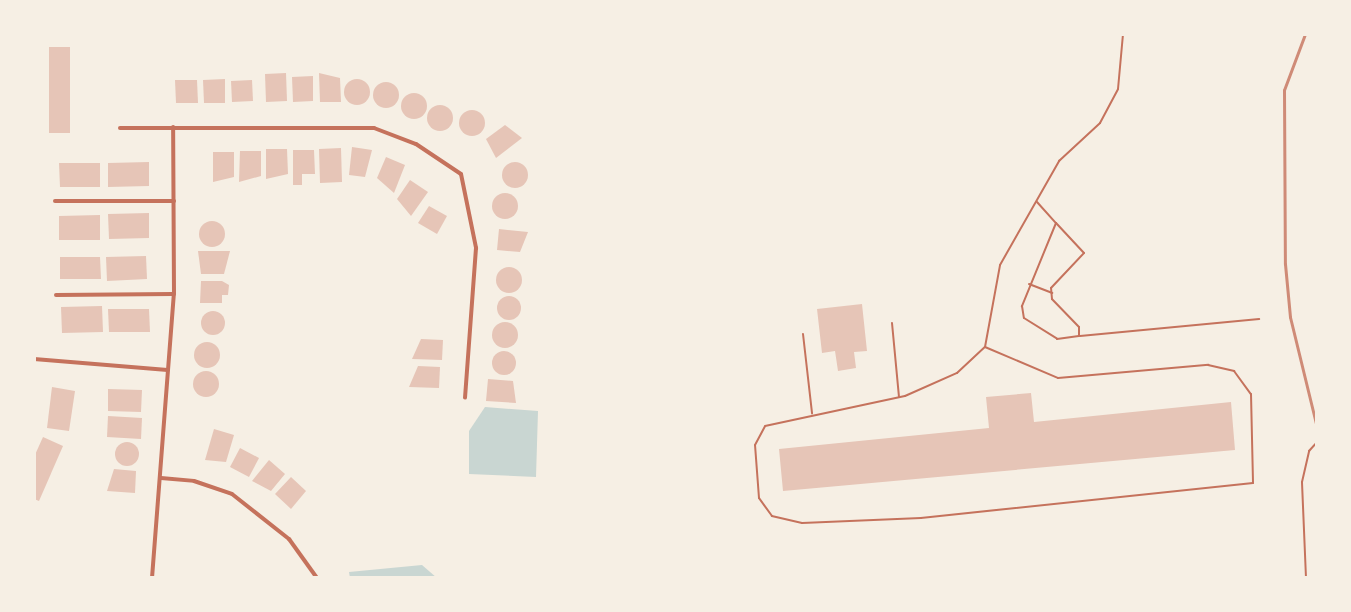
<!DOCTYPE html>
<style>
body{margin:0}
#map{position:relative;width:1351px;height:612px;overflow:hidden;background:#f6efe4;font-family:"Fira Sans Condensed",sans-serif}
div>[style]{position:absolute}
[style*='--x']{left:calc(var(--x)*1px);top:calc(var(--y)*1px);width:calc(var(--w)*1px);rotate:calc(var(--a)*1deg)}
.water>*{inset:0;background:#c9d6d2}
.building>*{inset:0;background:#e6c5b7}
.round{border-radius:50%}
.service>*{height:2px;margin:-1px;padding:0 1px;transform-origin:1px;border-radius:1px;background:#c5725c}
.minor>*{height:4px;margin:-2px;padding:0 2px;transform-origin:2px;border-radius:2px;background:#c5725c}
.rail>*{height:3px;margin:-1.5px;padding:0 1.5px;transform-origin:1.5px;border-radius:1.5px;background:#cf8b77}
span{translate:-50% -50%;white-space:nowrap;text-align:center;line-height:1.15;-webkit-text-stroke:7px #f6efe4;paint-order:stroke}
.frame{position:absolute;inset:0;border:36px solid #f6efe4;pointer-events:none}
</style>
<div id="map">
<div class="water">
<div style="clip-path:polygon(485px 407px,538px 411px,536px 477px,469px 474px,469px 431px)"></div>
<div style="clip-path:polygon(422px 565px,437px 578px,350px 578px,349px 572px)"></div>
</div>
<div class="building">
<div style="clip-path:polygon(49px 47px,70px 47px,70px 133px,49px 133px)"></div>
<div style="clip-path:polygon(286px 73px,287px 101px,266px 102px,265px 74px)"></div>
<div style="clip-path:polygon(319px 73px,340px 78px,341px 102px,320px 102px)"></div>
<div style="clip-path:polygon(313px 76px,313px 101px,293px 102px,292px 77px)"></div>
<div style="clip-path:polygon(225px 79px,225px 103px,204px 103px,203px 80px)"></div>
<div class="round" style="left:344px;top:79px;width:26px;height:26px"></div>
<div style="clip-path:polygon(175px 80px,197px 80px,198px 103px,176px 103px)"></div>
<div style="clip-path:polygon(252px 80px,253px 101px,232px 102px,231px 81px)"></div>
<div class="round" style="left:373px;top:82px;width:26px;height:26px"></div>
<div class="round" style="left:401px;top:93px;width:26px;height:26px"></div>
<div class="round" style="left:427px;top:105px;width:26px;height:26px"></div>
<div class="round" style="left:459px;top:110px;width:26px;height:26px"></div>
<div style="clip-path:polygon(505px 125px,522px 138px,496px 158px,486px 139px)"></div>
<div style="clip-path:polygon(352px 147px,372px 150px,365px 177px,349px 175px)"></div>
<div style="clip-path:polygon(341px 148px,342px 182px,320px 183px,319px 149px)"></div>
<div style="clip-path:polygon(266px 149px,287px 149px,288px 174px,266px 179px)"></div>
<div style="clip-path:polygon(293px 150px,314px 150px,315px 174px,302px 174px,302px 185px,293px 185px)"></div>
<div style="clip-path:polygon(240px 151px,261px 151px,261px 176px,239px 182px)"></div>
<div style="clip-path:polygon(213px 152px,234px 152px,234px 177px,213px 182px)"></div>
<div style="clip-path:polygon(386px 157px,405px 165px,394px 193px,377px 178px)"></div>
<div class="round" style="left:502px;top:162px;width:26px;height:26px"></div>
<div style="clip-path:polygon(149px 162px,149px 186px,108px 187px,108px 163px)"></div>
<div style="clip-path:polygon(59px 163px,100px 163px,100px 187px,60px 187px)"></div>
<div style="clip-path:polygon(410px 180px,428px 192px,411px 216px,397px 199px)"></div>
<div class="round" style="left:492px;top:193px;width:26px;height:26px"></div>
<div style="clip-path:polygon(429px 206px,447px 216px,437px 234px,418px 223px)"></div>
<div style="clip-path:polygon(149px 213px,149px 238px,109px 239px,108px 214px)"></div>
<div style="clip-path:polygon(100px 215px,100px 240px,59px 240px,59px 216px)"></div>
<div class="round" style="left:199px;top:221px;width:26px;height:26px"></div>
<div style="clip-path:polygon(499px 229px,528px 232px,520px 252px,497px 250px)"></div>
<div style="clip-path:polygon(198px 251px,230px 251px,224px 274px,201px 274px)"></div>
<div style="clip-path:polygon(146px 256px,147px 279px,107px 281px,106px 257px)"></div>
<div style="clip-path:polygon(60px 257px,100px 257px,101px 279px,60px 279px)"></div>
<div class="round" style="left:496px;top:267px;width:26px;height:26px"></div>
<div style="clip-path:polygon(201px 281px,222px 281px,229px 285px,228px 295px,222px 295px,222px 303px,200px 303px)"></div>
<div class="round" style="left:497px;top:296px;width:24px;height:24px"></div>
<div style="clip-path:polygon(862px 304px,867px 351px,854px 352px,856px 368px,838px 371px,835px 351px,822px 353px,817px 309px)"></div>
<div style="clip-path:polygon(102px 306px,103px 332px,62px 333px,61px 307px)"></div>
<div style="clip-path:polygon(108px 309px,149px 309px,150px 332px,109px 332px)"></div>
<div class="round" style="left:201px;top:311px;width:24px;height:24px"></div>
<div class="round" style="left:492px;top:322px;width:26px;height:26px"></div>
<div style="clip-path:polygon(421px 339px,443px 340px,442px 360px,412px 359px)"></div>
<div class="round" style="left:194px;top:342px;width:26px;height:26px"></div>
<div class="round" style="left:492px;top:351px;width:24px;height:24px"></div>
<div style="clip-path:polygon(418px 366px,440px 367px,439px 388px,409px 387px)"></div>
<div class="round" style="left:193px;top:371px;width:26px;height:26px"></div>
<div style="clip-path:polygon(488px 379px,513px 381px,516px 403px,486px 401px)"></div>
<div style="clip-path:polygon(52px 387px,75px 391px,69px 431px,47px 428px)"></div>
<div style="clip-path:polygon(108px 389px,142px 390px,141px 412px,108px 411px)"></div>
<div style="clip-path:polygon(1031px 393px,1034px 422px,1231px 402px,1235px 450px,783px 491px,779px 449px,989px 428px,986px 397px)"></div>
<div style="clip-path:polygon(108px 416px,142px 418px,141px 439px,107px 437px)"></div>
<div style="clip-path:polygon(214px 429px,234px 435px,226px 462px,205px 460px)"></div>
<div style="clip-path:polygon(43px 437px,63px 446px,39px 501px,34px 499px,34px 457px)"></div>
<div class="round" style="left:115px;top:442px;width:24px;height:24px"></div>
<div style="clip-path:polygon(240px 448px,259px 458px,249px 477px,230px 467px)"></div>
<div style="clip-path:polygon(269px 460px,285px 474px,271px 491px,252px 481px)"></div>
<div style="clip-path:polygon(114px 469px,136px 471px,135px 493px,107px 491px)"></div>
<div style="clip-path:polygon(291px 477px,306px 491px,291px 509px,275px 494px)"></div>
</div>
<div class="service">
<div style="--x:1037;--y:202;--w:28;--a:48"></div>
<div style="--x:1056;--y:223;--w:90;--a:112.3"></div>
<div style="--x:1022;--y:306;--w:12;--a:81"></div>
<div style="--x:1024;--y:318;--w:39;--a:32"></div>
<div style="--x:1057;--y:339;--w:22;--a:-8"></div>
<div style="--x:1079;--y:336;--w:9;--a:-90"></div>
<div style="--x:1079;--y:327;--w:39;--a:-134"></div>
<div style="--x:1052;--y:299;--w:11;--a:-95"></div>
<div style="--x:1051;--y:288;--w:48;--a:-46.7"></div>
<div style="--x:1084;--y:253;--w:41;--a:-133"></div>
<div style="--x:1029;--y:284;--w:25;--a:21"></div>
<div style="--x:892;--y:323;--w:74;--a:84.6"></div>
<div style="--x:803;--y:334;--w:80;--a:83.5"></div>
<div style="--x:1080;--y:336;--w:180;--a:-5.4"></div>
<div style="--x:985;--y:347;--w:79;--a:23"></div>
<div style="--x:1058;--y:378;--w:151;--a:-5"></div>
<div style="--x:1208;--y:365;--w:27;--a:13"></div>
<div style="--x:1234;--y:371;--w:29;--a:54"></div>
<div style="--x:1251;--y:394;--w:89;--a:88.7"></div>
<div style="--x:1253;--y:483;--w:334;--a:174"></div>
<div style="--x:921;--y:518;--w:119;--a:177.6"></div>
<div style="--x:802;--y:523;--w:31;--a:-167"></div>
<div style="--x:772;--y:516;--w:22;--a:-126"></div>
<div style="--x:759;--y:498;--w:53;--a:-94.3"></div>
<div style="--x:755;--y:445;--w:21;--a:-62"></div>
<div style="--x:765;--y:426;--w:143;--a:-12.1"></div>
<div style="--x:905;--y:396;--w:57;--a:-23.9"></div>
<div style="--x:957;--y:373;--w:38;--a:-43"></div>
<div style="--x:985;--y:347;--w:83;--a:-79.6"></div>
<div style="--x:1000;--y:265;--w:120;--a:-60.4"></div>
<div style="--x:1059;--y:161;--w:56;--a:-42.8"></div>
<div style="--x:1100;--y:123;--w:38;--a:-62"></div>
<div style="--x:1118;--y:89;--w:55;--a:-84.8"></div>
<div style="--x:1306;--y:578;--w:96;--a:-92.4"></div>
<div style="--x:1302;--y:482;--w:32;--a:-77"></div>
<div style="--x:1309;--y:451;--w:12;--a:-48"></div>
</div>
<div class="minor">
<div style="--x:120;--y:128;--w:254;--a:0"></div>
<div style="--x:374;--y:128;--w:45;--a:20.9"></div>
<div style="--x:416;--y:144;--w:54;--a:33.7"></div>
<div style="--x:461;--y:174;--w:76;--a:78.5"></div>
<div style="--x:476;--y:248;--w:150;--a:94.2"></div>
<div style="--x:55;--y:201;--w:119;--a:0"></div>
<div style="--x:56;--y:295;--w:117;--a:-0.5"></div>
<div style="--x:34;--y:359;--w:134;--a:4.7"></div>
<div style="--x:161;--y:478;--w:33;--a:5"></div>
<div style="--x:194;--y:481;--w:40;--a:18.9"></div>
<div style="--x:232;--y:494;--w:73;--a:38.3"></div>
<div style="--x:289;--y:539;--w:48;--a:54.3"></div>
<div style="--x:152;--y:578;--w:285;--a:-85.6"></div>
<div style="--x:174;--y:294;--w:167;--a:-90.3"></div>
</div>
<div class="rail">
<div style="--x:1305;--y:34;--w:60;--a:110.6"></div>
<div style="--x:1284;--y:90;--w:174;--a:89.7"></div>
<div style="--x:1285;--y:264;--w:53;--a:84.6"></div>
<div style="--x:1290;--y:317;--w:114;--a:76.3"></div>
</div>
<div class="frame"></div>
</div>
